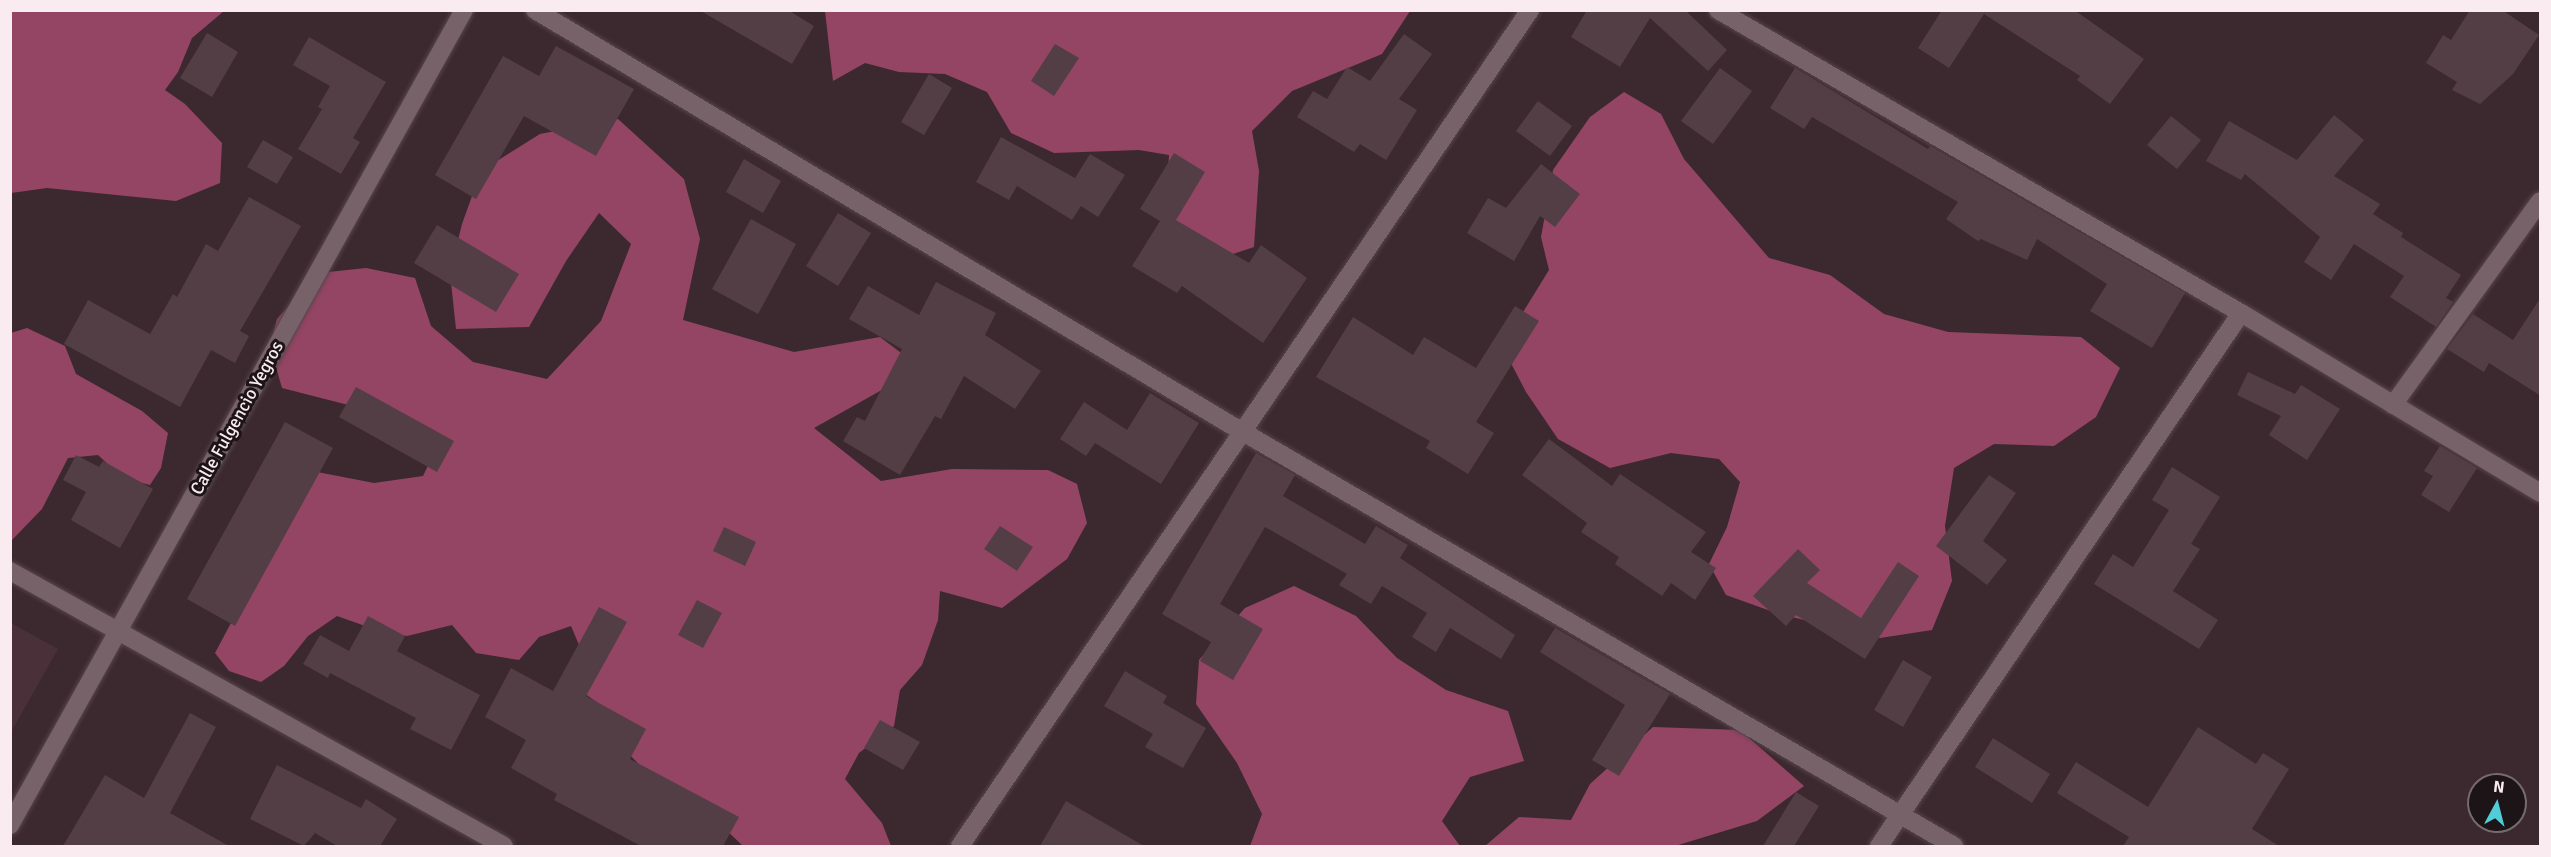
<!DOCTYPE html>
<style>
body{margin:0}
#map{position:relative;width:2551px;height:857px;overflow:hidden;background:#3c292f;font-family:Signika,sans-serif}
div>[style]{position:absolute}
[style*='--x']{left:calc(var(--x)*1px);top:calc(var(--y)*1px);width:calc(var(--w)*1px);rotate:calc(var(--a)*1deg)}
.built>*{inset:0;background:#4a3039}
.forest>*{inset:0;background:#954564}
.building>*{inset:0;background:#533e45}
.roads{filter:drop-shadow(0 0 2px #56454b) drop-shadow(0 0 2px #56454b)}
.minor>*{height:18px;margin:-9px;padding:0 9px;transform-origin:9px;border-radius:9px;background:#786269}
span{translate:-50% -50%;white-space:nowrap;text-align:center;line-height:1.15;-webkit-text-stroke:6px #1d1417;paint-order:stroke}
.street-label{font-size:18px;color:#f9ebef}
.frame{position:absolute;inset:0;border:12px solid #f9ebef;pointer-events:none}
.north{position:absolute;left:2467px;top:773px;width:60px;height:60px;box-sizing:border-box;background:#1d1417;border:2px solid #756a6d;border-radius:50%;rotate:7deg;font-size:16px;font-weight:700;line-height:24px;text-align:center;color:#f9ebef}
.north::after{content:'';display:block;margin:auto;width:21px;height:27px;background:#52ccd6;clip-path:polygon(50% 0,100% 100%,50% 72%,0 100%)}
</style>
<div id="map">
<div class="built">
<div style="clip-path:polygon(11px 623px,58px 649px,11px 732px)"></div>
</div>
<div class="forest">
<div style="clip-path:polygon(10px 11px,224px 11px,192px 38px,178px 72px,165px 90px,185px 104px,222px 143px,220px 183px,176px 201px,47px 188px,11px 193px)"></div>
<div style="clip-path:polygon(825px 11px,1410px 11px,1382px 54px,1292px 91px,1252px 131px,1259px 171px,1254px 247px,1212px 261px,1181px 248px,1167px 194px,1169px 155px,1139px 150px,1054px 153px,1011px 133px,987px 92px,945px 74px,899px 72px,865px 63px,833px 81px)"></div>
<div style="clip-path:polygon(1624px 92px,1661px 114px,1684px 159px,1769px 258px,1830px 275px,1884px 314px,1948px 332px,2081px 337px,2120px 368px,2096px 417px,2054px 446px,1994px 444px,1954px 468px,1945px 526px,1952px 581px,1932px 630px,1880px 638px,1779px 614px,1726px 595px,1709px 564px,1727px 527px,1740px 482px,1719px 459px,1671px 453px,1610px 468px,1558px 439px,1526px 392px,1502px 346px,1549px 270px,1541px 237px,1553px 170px,1590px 117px)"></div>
<div style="clip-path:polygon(618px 119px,684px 179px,700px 239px,683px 320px,794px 352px,880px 337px,921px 368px,814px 428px,881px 481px,952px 469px,1048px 470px,1077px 484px,1087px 523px,1067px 559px,1002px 608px,940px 591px,938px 620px,922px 665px,900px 690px,894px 726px,859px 753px,845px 779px,882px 823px,891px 846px,743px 846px,699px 804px,658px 784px,628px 753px,621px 719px,578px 689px,585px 659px,571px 626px,539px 637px,519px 660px,476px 653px,452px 625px,407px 636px,385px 633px,337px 616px,308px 636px,284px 666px,261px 682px,229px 671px,215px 653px,312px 471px,374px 483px,423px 476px,436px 449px,368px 410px,282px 388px,270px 346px,277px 319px,319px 273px,366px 268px,415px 278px,431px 326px,473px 362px,547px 379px,601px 321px,631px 244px,599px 213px,566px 261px,529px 327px,456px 329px,450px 273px,462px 224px,481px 171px,540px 134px)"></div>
<div style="clip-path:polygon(27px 328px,65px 346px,76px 374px,142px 411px,168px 433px,161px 468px,150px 485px,123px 478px,98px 455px,68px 458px,42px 509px,11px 541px,11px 333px)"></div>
<div style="clip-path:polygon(1294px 586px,1356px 616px,1397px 658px,1446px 690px,1508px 711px,1524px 761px,1470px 777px,1442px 821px,1460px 846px,1250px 846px,1262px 814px,1237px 763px,1196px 704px,1199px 660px,1245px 608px)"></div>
<div style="clip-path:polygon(1653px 727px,1740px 730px,1804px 786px,1757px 821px,1675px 846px,1485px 846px,1519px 817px,1571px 820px,1590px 784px)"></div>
</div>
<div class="building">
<div style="clip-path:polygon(699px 10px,788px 10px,814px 26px,792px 64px)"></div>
<div style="clip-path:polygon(1587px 10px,1685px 10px,1727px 50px,1708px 71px,1650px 18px,1620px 67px,1571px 37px)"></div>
<div style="clip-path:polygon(1942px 10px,2074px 10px,2144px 59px,2110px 104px,2077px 80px,2080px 76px,1984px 14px,1949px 68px,1918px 48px)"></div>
<div style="clip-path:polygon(2470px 10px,2502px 10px,2539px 35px,2513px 74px,2480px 104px,2452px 90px,2457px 82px,2426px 63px,2443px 35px,2451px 40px)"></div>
<div style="clip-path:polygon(207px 33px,238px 52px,212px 97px,180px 78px)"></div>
<div style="clip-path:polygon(1404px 34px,1432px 54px,1399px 99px,1417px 110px,1386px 160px,1360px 144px,1354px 152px,1297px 117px,1313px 91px,1327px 99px,1347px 67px,1370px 81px)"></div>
<div style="clip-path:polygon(309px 37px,386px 82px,353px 138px,360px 142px,341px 174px,298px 149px,322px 109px,318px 107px,330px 86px,293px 65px)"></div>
<div style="clip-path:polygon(1055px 44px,1079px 58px,1054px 96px,1031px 81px)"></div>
<div style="clip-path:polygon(556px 46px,634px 89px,596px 156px,524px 116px,476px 199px,435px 175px,503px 56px,539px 76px)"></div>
<div style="clip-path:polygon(1720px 68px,1752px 91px,1713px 144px,1681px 121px)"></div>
<div style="clip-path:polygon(1795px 68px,1928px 149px,1930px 146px,2185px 293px,2152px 348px,2090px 311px,2107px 284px,2037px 239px,2027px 260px,1981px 239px,1978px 241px,1946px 219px,1958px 202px,1812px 117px,1804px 129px,1770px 108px)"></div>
<div style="clip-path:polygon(929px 74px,952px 88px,924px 135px,901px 122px)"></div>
<div style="clip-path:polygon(1538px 101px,1572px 126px,1550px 156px,1516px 131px)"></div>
<div style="clip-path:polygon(2334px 115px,2364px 140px,2334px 176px,2380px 204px,2373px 214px,2403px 233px,2401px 237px,2461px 275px,2446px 298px,2453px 302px,2436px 327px,2390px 297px,2404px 276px,2354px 244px,2331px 280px,2304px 262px,2320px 237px,2245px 174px,2241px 180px,2206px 161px,2229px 121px,2297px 160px)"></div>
<div style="clip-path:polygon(2171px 116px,2201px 140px,2177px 169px,2147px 145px)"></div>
<div style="clip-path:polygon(1001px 137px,1075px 178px,1090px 154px,1125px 175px,1098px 217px,1081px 206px,1072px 220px,1017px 186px,1009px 200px,976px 182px)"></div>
<div style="clip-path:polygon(263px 140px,293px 157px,277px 184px,247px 167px)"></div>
<div style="clip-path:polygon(1174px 153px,1205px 172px,1176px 220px,1249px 263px,1261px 245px,1307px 278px,1263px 343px,1182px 286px,1177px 293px,1132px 266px,1160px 221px,1140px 209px)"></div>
<div style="clip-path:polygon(744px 159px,781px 181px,763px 213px,726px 192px)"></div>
<div style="clip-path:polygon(1541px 164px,1580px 194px,1555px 227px,1540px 216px,1514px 261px,1467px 233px,1488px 198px,1506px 208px)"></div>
<div style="clip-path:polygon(249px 197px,301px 226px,240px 331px,249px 336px,235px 363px,211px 350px,180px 407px,64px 344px,88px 300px,150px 334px,173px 294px,177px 297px,206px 244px,218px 251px)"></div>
<div style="clip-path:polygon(838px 213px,871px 233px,838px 286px,806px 266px)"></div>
<div style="clip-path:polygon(751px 219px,796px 244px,758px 314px,712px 289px)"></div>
<div style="clip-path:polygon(437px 225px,519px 274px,496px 312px,414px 263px)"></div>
<div style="clip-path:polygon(936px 282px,996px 313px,985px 335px,1041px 371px,1015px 409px,964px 376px,941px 419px,935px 416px,900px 475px,843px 441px,857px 417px,865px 421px,902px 349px,849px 319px,868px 286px,919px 315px)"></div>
<div style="clip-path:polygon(2541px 297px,2541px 396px,2489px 363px,2484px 372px,2447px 349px,2473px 314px,2513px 340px)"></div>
<div style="clip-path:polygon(1515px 306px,1539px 321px,1476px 422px,1494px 433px,1468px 474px,1426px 448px,1430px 441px,1316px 377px,1353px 317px,1413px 355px,1424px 337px,1476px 368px)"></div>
<div style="clip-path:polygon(2248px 372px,2295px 394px,2301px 385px,2340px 409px,2307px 460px,2269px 435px,2281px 416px,2237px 395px)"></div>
<div style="clip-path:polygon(356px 387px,454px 441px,437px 472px,339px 417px)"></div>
<div style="clip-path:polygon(1150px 393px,1199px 423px,1161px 484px,1095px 443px,1086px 456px,1060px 439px,1084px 402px,1127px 430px)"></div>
<div style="clip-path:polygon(285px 422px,333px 448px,235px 626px,187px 599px)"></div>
<div style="clip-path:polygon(1549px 439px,1612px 486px,1620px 474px,1706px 532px,1691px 552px,1716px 568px,1695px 600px,1671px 583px,1662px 596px,1615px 564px,1619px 557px,1581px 532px,1587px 523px,1522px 475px)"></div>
<div style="clip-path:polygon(2440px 446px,2477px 468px,2449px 512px,2421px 495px,2433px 476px,2424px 471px)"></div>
<div style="clip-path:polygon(1256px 453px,1295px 475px,1283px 496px,1365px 544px,1376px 526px,1408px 545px,1400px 558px,1515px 635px,1501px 659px,1450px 628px,1436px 652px,1412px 637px,1427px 613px,1382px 586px,1371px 604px,1339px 585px,1347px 574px,1265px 527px,1220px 604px,1263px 629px,1233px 680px,1200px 661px,1211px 642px,1162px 614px)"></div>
<div style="clip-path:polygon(76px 455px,99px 467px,103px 461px,153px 489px,120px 548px,71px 520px,86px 492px,63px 480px)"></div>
<div style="clip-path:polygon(2172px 467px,2220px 497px,2191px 544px,2200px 549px,2173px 591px,2218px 620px,2199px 649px,2094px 584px,2113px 554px,2133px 567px,2169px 510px,2152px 500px)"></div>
<div style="clip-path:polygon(1989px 475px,2016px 493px,1983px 541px,2007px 560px,1987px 585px,1936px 546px)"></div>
<div style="clip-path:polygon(1000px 526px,1033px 547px,1017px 571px,984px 549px)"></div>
<div style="clip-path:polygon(724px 527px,756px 542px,745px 566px,713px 551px)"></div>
<div style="clip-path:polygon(1798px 549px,1820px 570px,1807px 583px,1861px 618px,1898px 562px,1919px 576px,1865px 659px,1796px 615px,1786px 626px,1753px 596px)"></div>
<div style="clip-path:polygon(697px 600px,722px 613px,703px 648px,678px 635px)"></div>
<div style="clip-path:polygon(599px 607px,627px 622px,586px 696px,646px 729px,630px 759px,739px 817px,723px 846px,641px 846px,554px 800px,557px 794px,511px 768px,526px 740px,485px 717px,511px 668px,553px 691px)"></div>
<div style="clip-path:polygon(368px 616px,405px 636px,397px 651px,480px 695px,451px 750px,410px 729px,416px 718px,330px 673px,328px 678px,303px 664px,320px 635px,349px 651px)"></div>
<div style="clip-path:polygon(1555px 628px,1670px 694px,1619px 776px,1592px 760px,1625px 705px,1540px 652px)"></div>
<div style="clip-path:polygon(1903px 660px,1932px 677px,1903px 727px,1874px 710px)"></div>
<div style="clip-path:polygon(1125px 671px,1167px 696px,1163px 703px,1206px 728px,1183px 768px,1145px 747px,1153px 734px,1104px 706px)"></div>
<div style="clip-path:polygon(190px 713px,216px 727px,170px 813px,229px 846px,63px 846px,105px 775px,144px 798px)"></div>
<div style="clip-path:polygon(880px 720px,920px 742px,903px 770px,864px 748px)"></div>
<div style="clip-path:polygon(2198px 727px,2256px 764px,2263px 753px,2289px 769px,2252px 829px,2279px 846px,2123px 846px,2129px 837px,2057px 793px,2076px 762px,2148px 807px)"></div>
<div style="clip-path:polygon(1993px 738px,2050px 774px,2032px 803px,1975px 767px)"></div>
<div style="clip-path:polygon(277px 765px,361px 808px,366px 799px,397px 819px,380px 846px,337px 846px,315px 833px,304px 846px,250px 819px)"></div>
<div style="clip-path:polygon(1796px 792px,1819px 806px,1794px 846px,1763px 846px)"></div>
<div style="clip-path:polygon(1066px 801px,1144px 846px,1040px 846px)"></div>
</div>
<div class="roads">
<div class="minor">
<div style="--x:535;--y:10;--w:824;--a:30.8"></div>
<div style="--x:1243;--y:432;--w:823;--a:30.21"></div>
<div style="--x:1718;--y:10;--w:604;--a:30.09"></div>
<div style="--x:2241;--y:313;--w:349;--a:31"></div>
<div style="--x:2393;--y:405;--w:251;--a:-54.2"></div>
<div style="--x:10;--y:571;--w:565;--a:29.1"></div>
<div style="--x:10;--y:825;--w:933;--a:-60.88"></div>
<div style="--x:960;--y:846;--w:1012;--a:-55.71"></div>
<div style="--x:1879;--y:846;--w:644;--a:-55.82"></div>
</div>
</div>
<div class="street-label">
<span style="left:237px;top:418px;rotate:-61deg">Calle Fulgencio Yegros</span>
</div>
<div class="frame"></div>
<div class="north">N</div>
</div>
